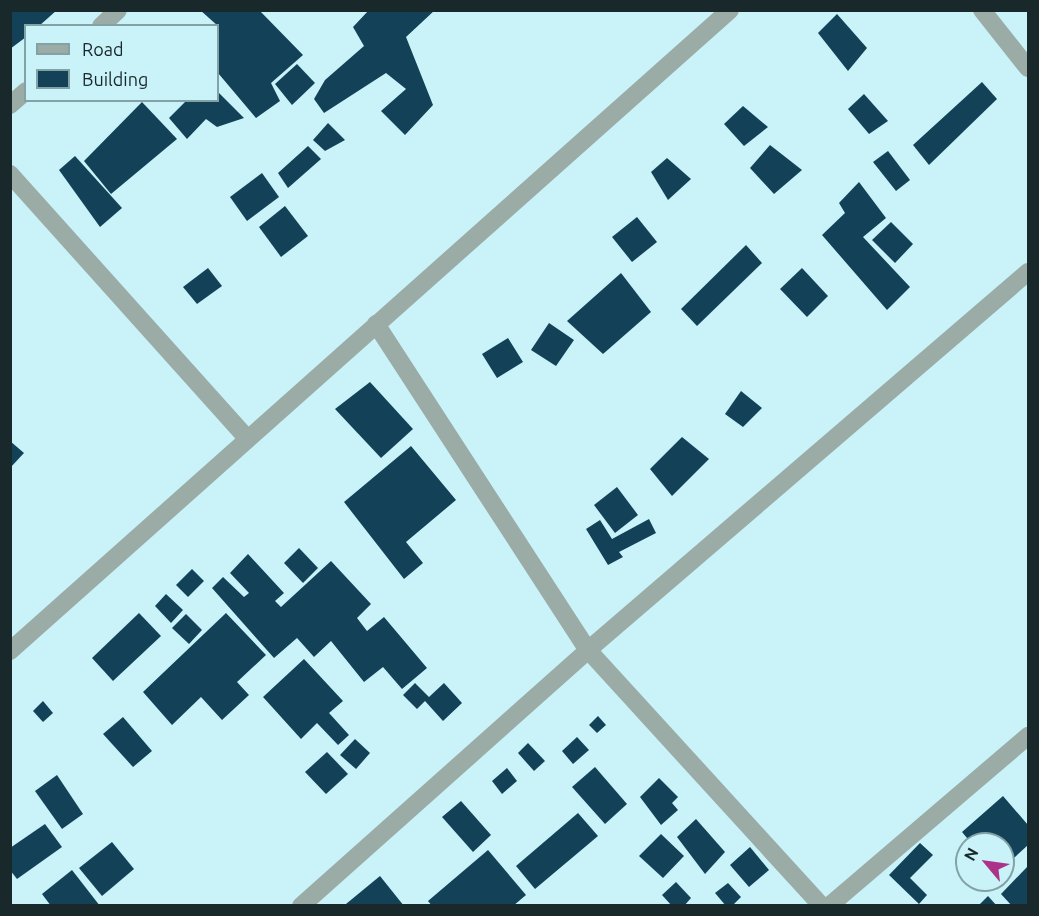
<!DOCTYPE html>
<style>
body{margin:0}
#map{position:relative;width:1039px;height:916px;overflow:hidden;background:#c9f3f8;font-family:Ubuntu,sans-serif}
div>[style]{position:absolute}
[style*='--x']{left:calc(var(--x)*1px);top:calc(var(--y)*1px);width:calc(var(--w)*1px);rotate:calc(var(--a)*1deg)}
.building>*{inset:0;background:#134258}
.minor>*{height:18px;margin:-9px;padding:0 9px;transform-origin:9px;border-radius:9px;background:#9baca7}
span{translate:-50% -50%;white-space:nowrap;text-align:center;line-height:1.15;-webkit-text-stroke:6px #c9f3f8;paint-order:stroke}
.frame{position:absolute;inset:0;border:12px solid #19292b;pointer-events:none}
.legend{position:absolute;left:24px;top:24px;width:195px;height:78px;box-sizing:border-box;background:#c9f3f8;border:2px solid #83a2a6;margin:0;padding:8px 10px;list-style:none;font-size:18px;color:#19292b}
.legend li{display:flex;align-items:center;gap:12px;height:30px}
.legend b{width:30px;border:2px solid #83a2a6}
.north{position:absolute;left:955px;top:832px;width:60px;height:60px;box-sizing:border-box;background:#c9f3f8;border:2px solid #83a2a6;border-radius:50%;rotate:299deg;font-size:16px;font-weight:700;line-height:24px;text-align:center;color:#19292b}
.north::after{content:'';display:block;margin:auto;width:21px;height:27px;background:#ab3388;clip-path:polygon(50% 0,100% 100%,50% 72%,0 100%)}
</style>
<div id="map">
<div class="building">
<div style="clip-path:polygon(10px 10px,57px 10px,39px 26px,26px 26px,26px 37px,10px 49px)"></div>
<div style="clip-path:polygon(200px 10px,259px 10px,303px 55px,271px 83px,280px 101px,256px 118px,218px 73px,218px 26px)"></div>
<div style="clip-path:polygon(369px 10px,435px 10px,406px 37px,433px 105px,405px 135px,381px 111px,406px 89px,386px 73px,324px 113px,314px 99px,325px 80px,364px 46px,353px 27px)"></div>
<div style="clip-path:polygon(837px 14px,867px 48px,848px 71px,818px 33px)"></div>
<div style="clip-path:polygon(297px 64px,315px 83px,292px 105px,275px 84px)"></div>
<div style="clip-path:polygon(982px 82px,997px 99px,929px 165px,913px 145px)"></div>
<div style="clip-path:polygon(218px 92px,244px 118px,217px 127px,206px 119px,187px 139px,169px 118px,187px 100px,218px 100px)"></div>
<div style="clip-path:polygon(864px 94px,888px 121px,869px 134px,848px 109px)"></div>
<div style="clip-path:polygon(142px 102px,177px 139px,111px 194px,84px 161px)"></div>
<div style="clip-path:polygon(743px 106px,768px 127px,744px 146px,724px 124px)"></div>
<div style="clip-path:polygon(328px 123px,345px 140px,325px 151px,313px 140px)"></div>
<div style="clip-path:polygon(770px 145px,802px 170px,774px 194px,750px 168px)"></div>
<div style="clip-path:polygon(308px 146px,321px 159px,288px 188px,278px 173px)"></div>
<div style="clip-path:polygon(888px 151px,910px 180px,896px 191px,873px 162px)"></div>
<div style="clip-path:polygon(75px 156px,122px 208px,100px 227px,59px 170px)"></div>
<div style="clip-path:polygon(667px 158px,691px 179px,668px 200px,651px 172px)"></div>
<div style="clip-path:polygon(262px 173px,279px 197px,247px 221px,230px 197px)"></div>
<div style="clip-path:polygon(859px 182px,886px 218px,863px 237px,910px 287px,887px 310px,822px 235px,845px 213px,839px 203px)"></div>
<div style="clip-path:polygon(285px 206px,308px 236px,281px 257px,259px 227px)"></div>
<div style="clip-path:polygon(637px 217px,657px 242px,632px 262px,612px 237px)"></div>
<div style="clip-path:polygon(891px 222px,913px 244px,895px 263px,872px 240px)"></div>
<div style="clip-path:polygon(746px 245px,762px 263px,697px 326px,681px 309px)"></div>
<div style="clip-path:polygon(208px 268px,222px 286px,197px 304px,183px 287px)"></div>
<div style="clip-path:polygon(802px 268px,828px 296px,807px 317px,780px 289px)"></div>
<div style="clip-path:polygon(621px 273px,651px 312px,603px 354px,567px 321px)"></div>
<div style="clip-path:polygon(549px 323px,574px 340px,556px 366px,531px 350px)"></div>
<div style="clip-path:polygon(508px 338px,523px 362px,497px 378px,482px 354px)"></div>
<div style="clip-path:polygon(370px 382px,413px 429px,381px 458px,335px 409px)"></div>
<div style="clip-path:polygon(741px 391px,762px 408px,743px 427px,725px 414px)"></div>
<div style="clip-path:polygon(682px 437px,709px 459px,672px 496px,650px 469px)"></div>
<div style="clip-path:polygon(10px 441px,24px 453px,10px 468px)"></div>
<div style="clip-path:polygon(411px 446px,456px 500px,406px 542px,423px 563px,404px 579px,344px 502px)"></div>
<div style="clip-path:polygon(617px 487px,638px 515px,615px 533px,594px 505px)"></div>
<div style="clip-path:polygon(649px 519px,656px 533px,619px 552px,623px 557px,608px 565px,586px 529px,600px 520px,612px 539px)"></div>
<div style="clip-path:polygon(299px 548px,318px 568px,303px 583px,284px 563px)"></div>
<div style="clip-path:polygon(248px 554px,284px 593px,275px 601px,281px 607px,331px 561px,371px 604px,357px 618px,367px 631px,384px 617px,427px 668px,402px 689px,383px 667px,364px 682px,331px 641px,314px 657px,297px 638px,274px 658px,212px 588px,223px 577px,244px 597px,249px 593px,230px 573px)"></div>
<div style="clip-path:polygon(192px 569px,204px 581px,188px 597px,176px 585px)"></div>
<div style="clip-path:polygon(166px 594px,183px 610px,171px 623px,155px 606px)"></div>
<div style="clip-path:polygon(139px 613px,161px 636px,113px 681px,92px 658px)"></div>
<div style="clip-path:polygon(226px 613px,266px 655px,237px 682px,249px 695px,222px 720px,201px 697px,172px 725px,143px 692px)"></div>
<div style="clip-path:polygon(186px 614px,202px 630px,189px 644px,172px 628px)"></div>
<div style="clip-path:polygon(304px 659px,343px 701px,329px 713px,349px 735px,338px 745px,317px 723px,301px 739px,263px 697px)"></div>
<div style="clip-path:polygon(415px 683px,429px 697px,444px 683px,462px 703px,443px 721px,425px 701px,417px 709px,403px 695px)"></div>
<div style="clip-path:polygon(43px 701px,53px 713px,43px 722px,33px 711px)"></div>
<div style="clip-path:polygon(598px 716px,606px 725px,597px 733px,589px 725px)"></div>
<div style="clip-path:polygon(123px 717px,152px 751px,133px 767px,103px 734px)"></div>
<div style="clip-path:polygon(577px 737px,589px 750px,573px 764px,562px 751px)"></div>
<div style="clip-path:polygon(355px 739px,370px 753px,356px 769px,340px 755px)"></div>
<div style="clip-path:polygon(528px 743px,545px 761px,534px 771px,518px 753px)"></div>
<div style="clip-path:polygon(327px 752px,348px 774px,326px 794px,305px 772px)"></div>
<div style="clip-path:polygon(595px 767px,627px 804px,605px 824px,572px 787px)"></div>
<div style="clip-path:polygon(507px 768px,517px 781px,502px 794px,492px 781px)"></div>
<div style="clip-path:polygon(57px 775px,83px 814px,62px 829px,35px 791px)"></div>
<div style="clip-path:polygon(659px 778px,678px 797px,672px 803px,678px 810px,661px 825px,640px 797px)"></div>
<div style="clip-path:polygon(1003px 796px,1028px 825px,1028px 845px,1003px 868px,1003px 844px,972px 844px,962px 832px)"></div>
<div style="clip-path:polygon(461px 801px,491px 835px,473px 852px,442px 817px)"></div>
<div style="clip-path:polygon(578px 813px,598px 836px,535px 889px,516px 866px)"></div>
<div style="clip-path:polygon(696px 819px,725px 852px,705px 874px,677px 837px)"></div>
<div style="clip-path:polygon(45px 824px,62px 847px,17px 879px,10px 870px,10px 848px)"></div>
<div style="clip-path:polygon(661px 834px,684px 856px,663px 878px,639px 856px)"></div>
<div style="clip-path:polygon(112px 842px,134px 869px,102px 896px,79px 868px)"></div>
<div style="clip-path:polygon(920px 843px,933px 855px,910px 878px,927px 895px,919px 904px,889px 875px)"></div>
<div style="clip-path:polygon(750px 847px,769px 870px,749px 887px,730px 865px)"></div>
<div style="clip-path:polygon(488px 850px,526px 895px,513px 906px,432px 906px,428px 901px)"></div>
<div style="clip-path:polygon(1028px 866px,1028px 906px,1012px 906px,1001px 894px)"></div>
<div style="clip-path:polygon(72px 870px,100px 906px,51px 906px,42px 894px)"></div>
<div style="clip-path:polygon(380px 876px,404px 906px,347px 906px,346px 904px)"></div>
<div style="clip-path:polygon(676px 882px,691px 898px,684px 906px,672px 906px,662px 895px)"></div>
<div style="clip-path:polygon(728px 883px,741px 897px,732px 906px,726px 906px,715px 893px)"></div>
<div style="clip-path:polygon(988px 896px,997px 906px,978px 906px)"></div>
</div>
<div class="minor">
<div style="--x:982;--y:10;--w:74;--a:51.6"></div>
<div style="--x:101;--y:26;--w:23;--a:-43"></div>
<div style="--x:10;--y:105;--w:21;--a:-41"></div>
<div style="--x:10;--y:174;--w:355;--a:48.1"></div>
<div style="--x:376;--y:324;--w:389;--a:57"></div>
<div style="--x:588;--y:650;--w:347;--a:47.6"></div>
<div style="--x:10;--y:651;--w:964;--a:-41.68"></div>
<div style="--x:301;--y:906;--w:385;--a:-41.7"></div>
<div style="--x:588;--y:650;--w:580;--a:-40.67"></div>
<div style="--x:829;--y:906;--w:262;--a:-40.5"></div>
</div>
<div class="frame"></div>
<ul class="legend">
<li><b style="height:8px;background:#9baca7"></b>Road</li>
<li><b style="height:16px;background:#134258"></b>Building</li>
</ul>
<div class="north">N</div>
</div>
